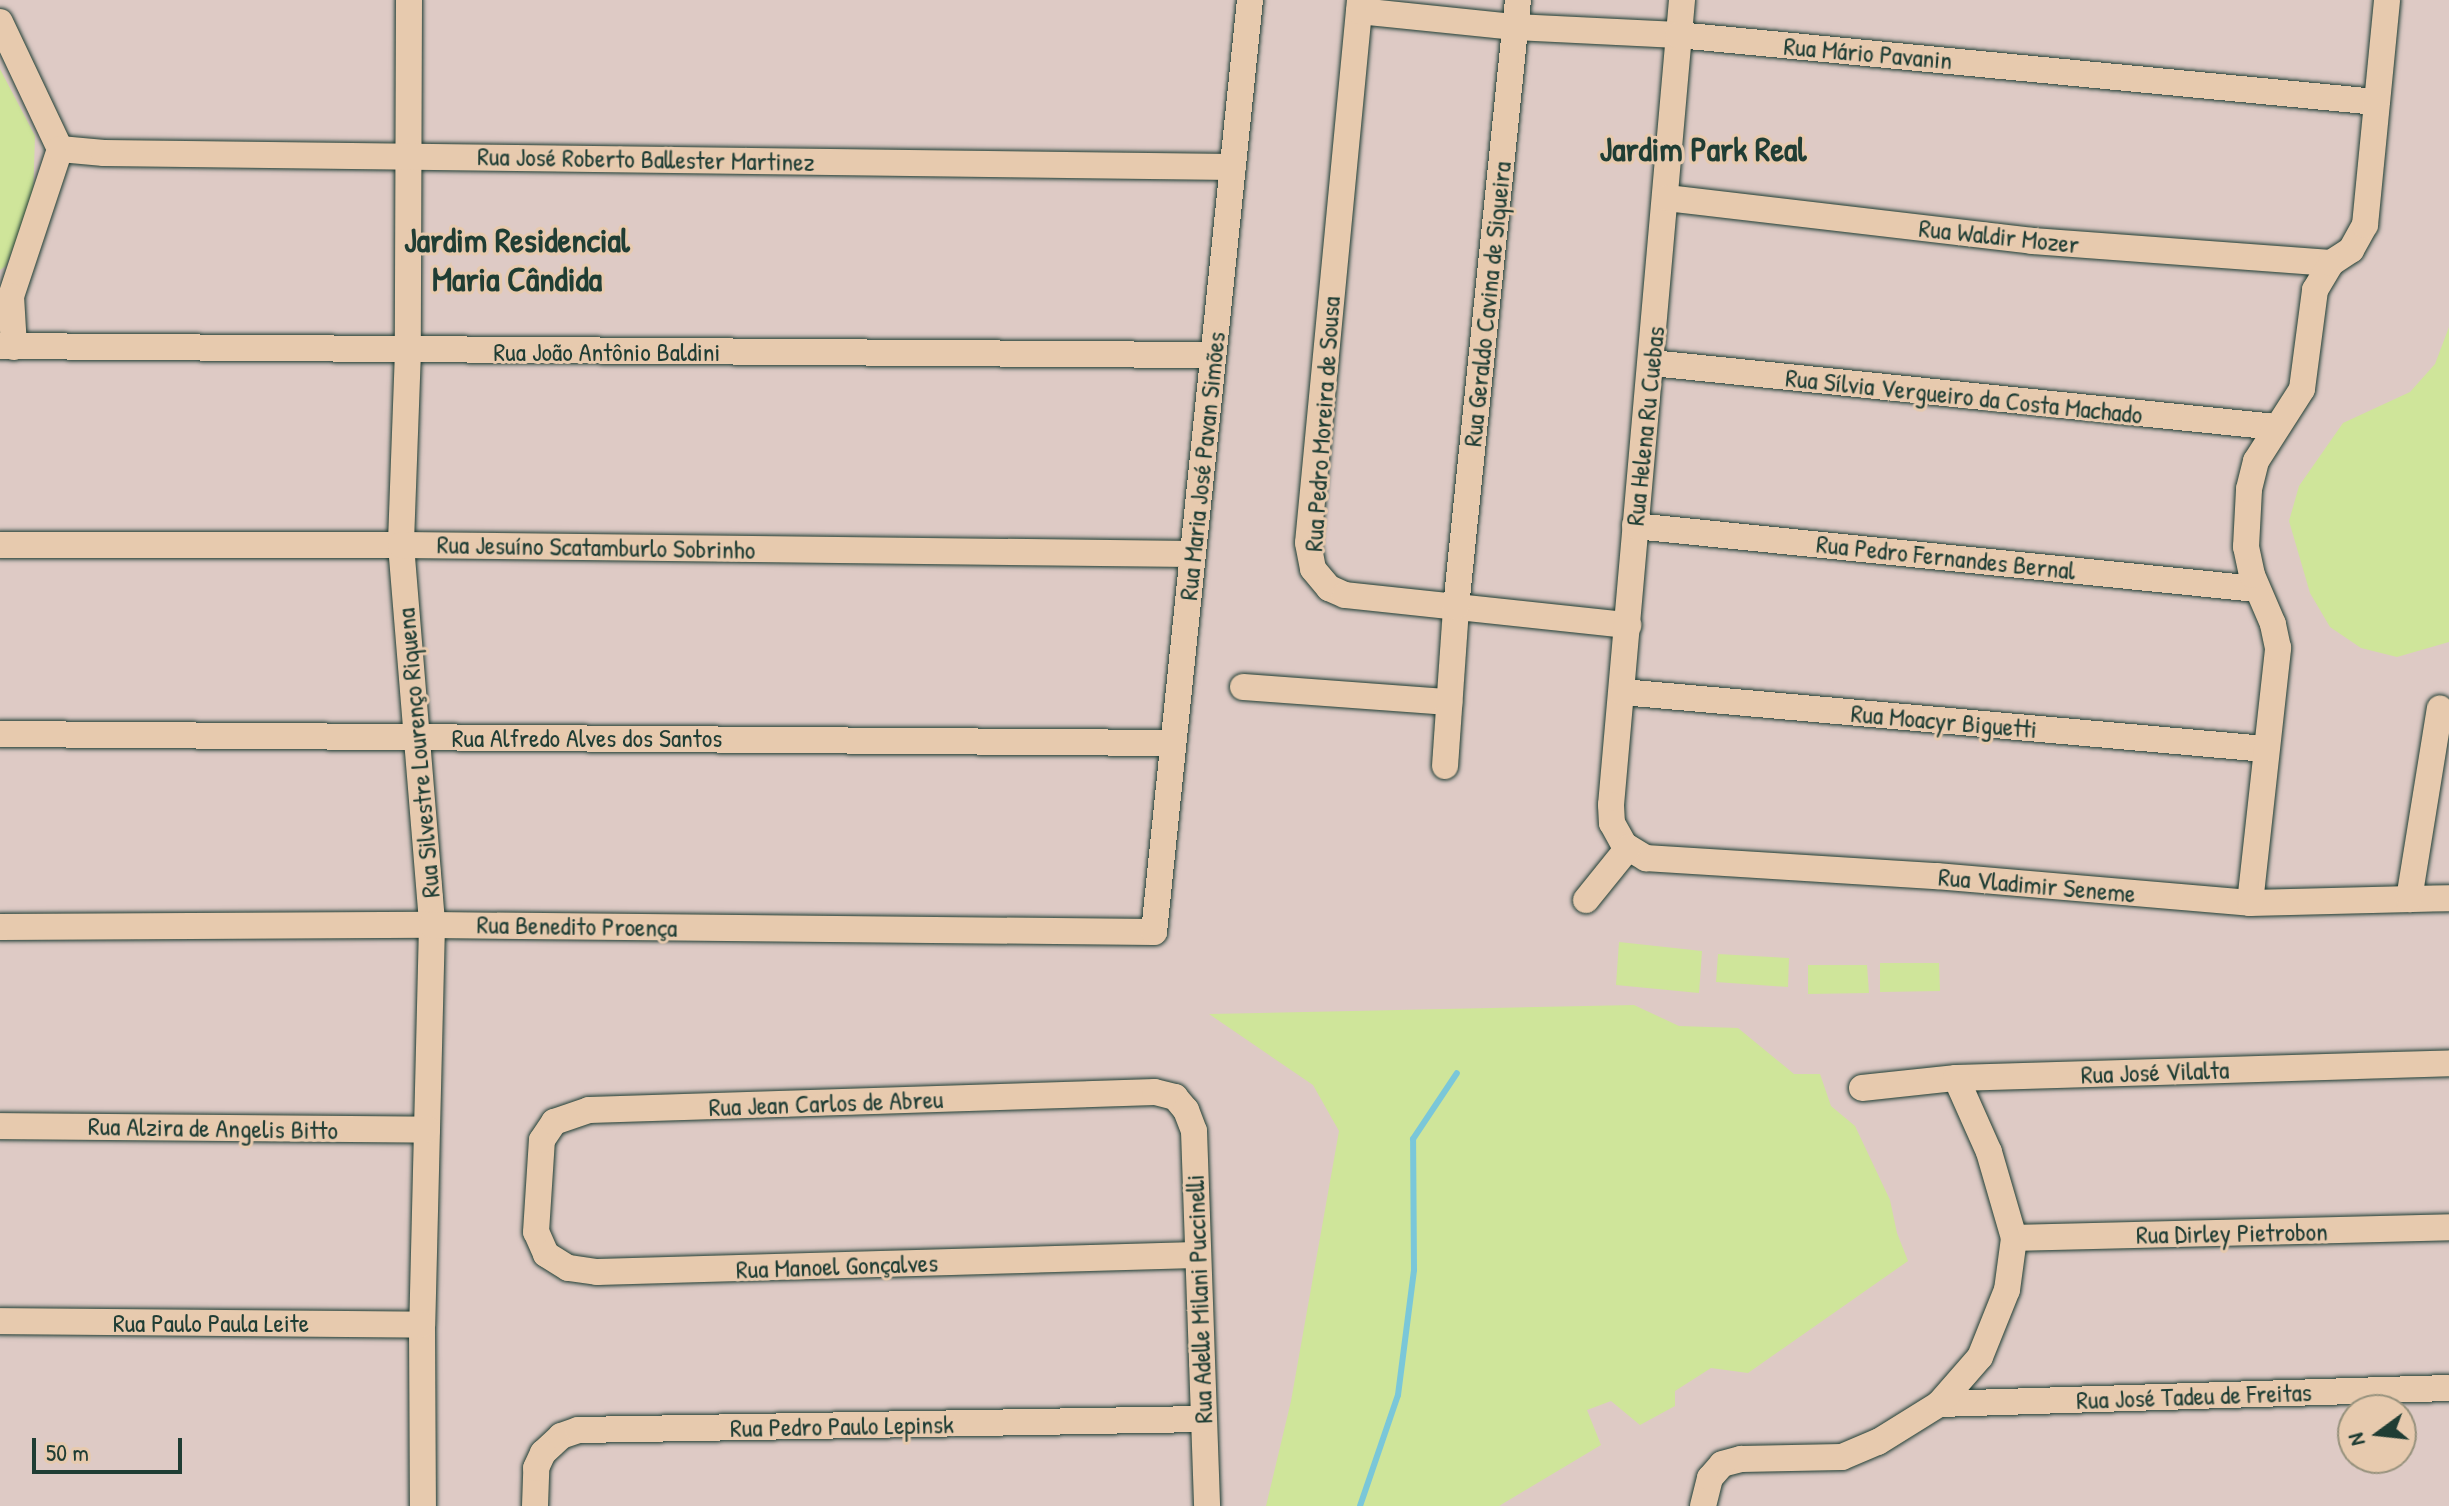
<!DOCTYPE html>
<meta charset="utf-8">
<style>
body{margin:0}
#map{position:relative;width:2449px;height:1506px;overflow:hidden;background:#decac5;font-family:"Patrick Hand",sans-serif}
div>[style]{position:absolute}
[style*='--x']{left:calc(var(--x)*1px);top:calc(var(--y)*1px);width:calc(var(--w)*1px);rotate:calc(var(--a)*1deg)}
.green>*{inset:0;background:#cfe59a}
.stream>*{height:6px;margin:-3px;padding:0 3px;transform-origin:3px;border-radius:3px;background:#7ac7d9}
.roads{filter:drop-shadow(0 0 2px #1f3d34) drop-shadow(0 0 2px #1f3d34)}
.minor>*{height:26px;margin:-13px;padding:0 13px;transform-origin:13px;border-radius:13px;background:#e7caae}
span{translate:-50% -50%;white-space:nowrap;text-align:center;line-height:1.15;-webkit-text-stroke:6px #e7caae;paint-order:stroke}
.street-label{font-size:26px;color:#1f3d34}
.district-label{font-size:34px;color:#1f3d34;font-weight:700}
.north{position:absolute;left:2337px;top:1394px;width:80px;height:80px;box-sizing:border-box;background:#e7caae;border:2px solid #97927d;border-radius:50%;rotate:255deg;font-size:22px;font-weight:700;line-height:32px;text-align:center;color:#1f3d34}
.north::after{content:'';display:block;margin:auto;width:28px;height:36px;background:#1f3d34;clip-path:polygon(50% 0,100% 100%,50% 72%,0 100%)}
.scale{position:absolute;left:32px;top:1438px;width:150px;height:36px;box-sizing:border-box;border:4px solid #1f3d34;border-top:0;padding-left:10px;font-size:24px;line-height:28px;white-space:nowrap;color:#1f3d34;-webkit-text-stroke:6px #e7caae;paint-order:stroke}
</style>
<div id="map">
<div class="green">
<div style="clip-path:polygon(0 69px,35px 136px,33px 199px,6px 266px,0 270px)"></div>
<div style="clip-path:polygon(2449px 327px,2449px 642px,2397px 657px,2361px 648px,2330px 627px,2310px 593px,2289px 521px,2299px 486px,2343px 423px,2410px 392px,2435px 364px)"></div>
<div style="clip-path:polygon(1619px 942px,1702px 951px,1699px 993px,1616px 985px)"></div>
<div style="clip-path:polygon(1718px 954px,1789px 958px,1788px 987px,1716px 982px)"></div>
<div style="clip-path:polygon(1880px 963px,1939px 963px,1940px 991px,1880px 992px)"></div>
<div style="clip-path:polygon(1808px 965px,1867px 965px,1869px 993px,1808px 994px)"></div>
<div style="clip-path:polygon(1634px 1005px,1679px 1026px,1738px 1028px,1794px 1074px,1820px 1074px,1831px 1106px,1855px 1126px,1890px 1200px,1897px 1233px,1908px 1261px,1748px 1373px,1711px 1368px,1675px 1391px,1675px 1406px,1640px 1425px,1611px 1401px,1587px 1410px,1601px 1445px,1499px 1506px,1266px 1506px,1291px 1401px,1339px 1131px,1313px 1085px,1209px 1014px)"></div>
</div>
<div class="stream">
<div style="--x:1360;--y:1506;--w:117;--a:-71.1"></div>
<div style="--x:1398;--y:1395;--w:126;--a:-82.7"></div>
<div style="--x:1414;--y:1270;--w:131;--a:-90.4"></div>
<div style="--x:1413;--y:1139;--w:79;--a:-56.3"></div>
</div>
<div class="roads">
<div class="minor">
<div style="--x:409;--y:0;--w:351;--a:90.2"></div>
<div style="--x:408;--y:351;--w:194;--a:92.1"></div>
<div style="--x:401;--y:545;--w:381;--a:85.3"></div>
<div style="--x:432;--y:925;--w:400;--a:91.4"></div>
<div style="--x:422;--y:1325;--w:181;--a:89.7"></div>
<div style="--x:1360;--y:0;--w:545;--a:95.47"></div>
<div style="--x:1308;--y:543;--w:26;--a:79"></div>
<div style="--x:1313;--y:569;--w:25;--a:50"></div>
<div style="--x:1329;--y:588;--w:17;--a:24"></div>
<div style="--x:1345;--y:595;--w:285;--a:6.1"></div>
<div style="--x:1682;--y:0;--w:808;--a:95.04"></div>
<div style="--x:1611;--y:805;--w:18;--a:87"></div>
<div style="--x:1612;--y:823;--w:25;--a:61"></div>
<div style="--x:1624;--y:845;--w:26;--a:31"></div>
<div style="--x:1646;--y:858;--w:291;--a:3.6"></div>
<div style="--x:1936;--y:876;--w:315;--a:4.9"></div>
<div style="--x:2250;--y:903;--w:199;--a:-1.4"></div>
<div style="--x:1359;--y:11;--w:157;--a:5.9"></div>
<div style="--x:1515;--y:27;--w:163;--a:2.8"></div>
<div style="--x:1678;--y:35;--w:702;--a:5.48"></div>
<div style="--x:0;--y:22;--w:140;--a:64.7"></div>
<div style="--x:60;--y:149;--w:155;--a:108.4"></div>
<div style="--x:11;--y:296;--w:51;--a:86.6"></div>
<div style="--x:60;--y:149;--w:44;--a:5.2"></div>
<div style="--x:104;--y:153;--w:1129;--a:0.71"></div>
<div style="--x:1667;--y:198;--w:368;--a:6.7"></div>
<div style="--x:2032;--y:241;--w:300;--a:4.2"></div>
<div style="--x:0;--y:346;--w:1213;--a:0.43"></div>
<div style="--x:1652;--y:363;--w:627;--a:5.86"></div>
<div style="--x:1635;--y:526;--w:624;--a:5.79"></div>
<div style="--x:0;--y:545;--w:401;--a:0"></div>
<div style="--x:401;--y:545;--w:792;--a:0.65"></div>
<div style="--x:1243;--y:687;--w:207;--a:4.2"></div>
<div style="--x:1622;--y:692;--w:647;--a:5.06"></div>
<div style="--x:0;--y:734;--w:1173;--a:0.44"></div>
<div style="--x:1445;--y:766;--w:159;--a:-86"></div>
<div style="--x:1456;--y:607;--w:610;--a:-84.17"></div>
<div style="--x:2409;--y:899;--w:193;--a:-80.8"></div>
<div style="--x:1586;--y:900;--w:67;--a:-51.1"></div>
<div style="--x:2250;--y:903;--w:257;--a:-83.7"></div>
<div style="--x:2278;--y:648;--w:25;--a:-102"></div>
<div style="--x:2273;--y:624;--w:53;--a:-113.2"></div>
<div style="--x:2252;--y:575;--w:29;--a:-102"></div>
<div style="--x:2246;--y:547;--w:58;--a:-87"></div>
<div style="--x:2249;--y:489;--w:29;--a:-76"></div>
<div style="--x:2256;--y:461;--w:85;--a:-57.4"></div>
<div style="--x:2302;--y:389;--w:100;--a:-82.5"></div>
<div style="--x:2315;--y:290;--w:31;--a:-59"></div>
<div style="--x:2331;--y:263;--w:24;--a:-33"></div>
<div style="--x:2351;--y:250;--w:29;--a:-61"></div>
<div style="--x:2365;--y:225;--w:226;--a:-84.4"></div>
<div style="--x:0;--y:927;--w:432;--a:-0.3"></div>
<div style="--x:432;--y:925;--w:722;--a:0.56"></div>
<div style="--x:1154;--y:932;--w:937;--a:-84.12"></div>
<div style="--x:1862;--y:1088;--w:95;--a:-6.1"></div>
<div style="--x:1956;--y:1078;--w:493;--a:-1.7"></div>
<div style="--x:0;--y:1126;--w:427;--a:0.5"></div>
<div style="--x:2014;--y:1238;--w:435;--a:-1.4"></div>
<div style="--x:1196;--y:1255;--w:599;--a:178.37"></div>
<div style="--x:597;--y:1272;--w:29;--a:-172"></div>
<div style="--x:568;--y:1268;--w:26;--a:-148"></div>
<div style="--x:546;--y:1254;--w:24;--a:-114"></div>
<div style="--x:536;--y:1232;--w:92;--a:-86.3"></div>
<div style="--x:542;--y:1140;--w:22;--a:-56"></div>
<div style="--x:554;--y:1122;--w:37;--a:-19"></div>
<div style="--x:589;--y:1110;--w:566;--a:-1.82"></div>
<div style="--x:1155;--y:1092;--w:21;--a:14"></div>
<div style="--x:1175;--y:1097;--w:17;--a:50"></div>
<div style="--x:1186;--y:1110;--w:22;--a:69"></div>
<div style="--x:1194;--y:1131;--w:375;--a:88"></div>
<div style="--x:0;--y:1321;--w:422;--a:0.5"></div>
<div style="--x:1939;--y:1404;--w:510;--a:-1.8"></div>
<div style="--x:535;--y:1506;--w:38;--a:-88"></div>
<div style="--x:536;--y:1468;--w:17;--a:-65"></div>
<div style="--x:543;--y:1453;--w:25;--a:-43"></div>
<div style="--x:561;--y:1436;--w:18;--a:-19"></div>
<div style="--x:578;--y:1430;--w:625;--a:-1.01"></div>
<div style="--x:1703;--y:1506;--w:29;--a:-76"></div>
<div style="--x:1710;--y:1478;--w:18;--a:-49"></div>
<div style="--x:1722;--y:1464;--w:20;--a:-15"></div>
<div style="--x:1741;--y:1459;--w:101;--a:-1.1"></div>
<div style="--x:1842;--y:1457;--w:39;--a:-23"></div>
<div style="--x:1878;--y:1442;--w:72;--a:-31.9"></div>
<div style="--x:1939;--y:1404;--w:62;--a:-48.9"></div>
<div style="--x:1980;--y:1357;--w:72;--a:-68.1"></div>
<div style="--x:2007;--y:1290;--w:52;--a:-82.3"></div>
<div style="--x:2014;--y:1238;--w:90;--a:-106.2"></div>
<div style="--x:1989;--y:1152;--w:81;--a:-114"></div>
</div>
</div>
<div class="street-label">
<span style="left:1868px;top:53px;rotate:5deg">Rua Mário Pavanin</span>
<span style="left:646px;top:159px;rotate:1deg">Rua José Roberto Ballester Martinez</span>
<span style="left:1999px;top:236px;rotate:6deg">Rua Waldir Mozer</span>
<span style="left:1487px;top:304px;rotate:-84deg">Rua Geraldo Cavina de Siqueira</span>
<span style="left:607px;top:352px">Rua João Antônio Baldini</span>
<span style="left:1964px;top:396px;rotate:6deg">Rua Sílvia Vergueiro da Costa Machado</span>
<span style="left:1322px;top:424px;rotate:-86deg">Rua Pedro Moreira de Sousa</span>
<span style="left:1645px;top:426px;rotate:-84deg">Rua Helena Ru Cuebas</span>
<span style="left:1202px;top:466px;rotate:-84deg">Rua Maria José Pavan Simões</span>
<span style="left:596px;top:547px;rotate:1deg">Rua Jesuíno Scatamburlo Sobrinho</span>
<span style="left:1946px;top:557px;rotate:6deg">Rua Pedro Fernandes Bernal</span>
<span style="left:1944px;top:721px;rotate:5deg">Rua Moacyr Biguetti</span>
<span style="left:587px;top:738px">Rua Alfredo Alves dos Santos</span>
<span style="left:418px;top:753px;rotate:-95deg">Rua Silvestre Lourenço Riquena</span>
<span style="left:2037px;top:885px;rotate:5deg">Rua Vladimir Seneme</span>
<span style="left:577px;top:926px;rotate:1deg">Rua Benedito Proença</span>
<span style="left:2155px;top:1072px;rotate:-2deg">Rua José Vilalta</span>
<span style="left:826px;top:1103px;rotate:-2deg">Rua Jean Carlos de Abreu</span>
<span style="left:213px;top:1128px;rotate:1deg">Rua Alzira de Angelis Bitto</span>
<span style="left:2232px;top:1233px;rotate:-1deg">Rua Dirley Pietrobon</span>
<span style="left:837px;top:1266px;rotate:-2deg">Rua Manoel Gonçalves</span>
<span style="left:1199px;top:1299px;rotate:-92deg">Rua Adelle Milani Puccinelli</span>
<span style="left:211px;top:1323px">Rua Paulo Paula Leite</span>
<span style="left:2194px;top:1396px;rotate:-2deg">Rua José Tadeu de Freitas</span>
<span style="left:842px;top:1426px;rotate:-1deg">Rua Pedro Paulo Lepinsk</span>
</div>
<div class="district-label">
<span style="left:1703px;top:150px">Jardim Park Real</span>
<span style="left:517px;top:260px">Jardim Residencial<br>Maria Cândida</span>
</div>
<div class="north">N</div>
<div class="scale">50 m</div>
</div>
